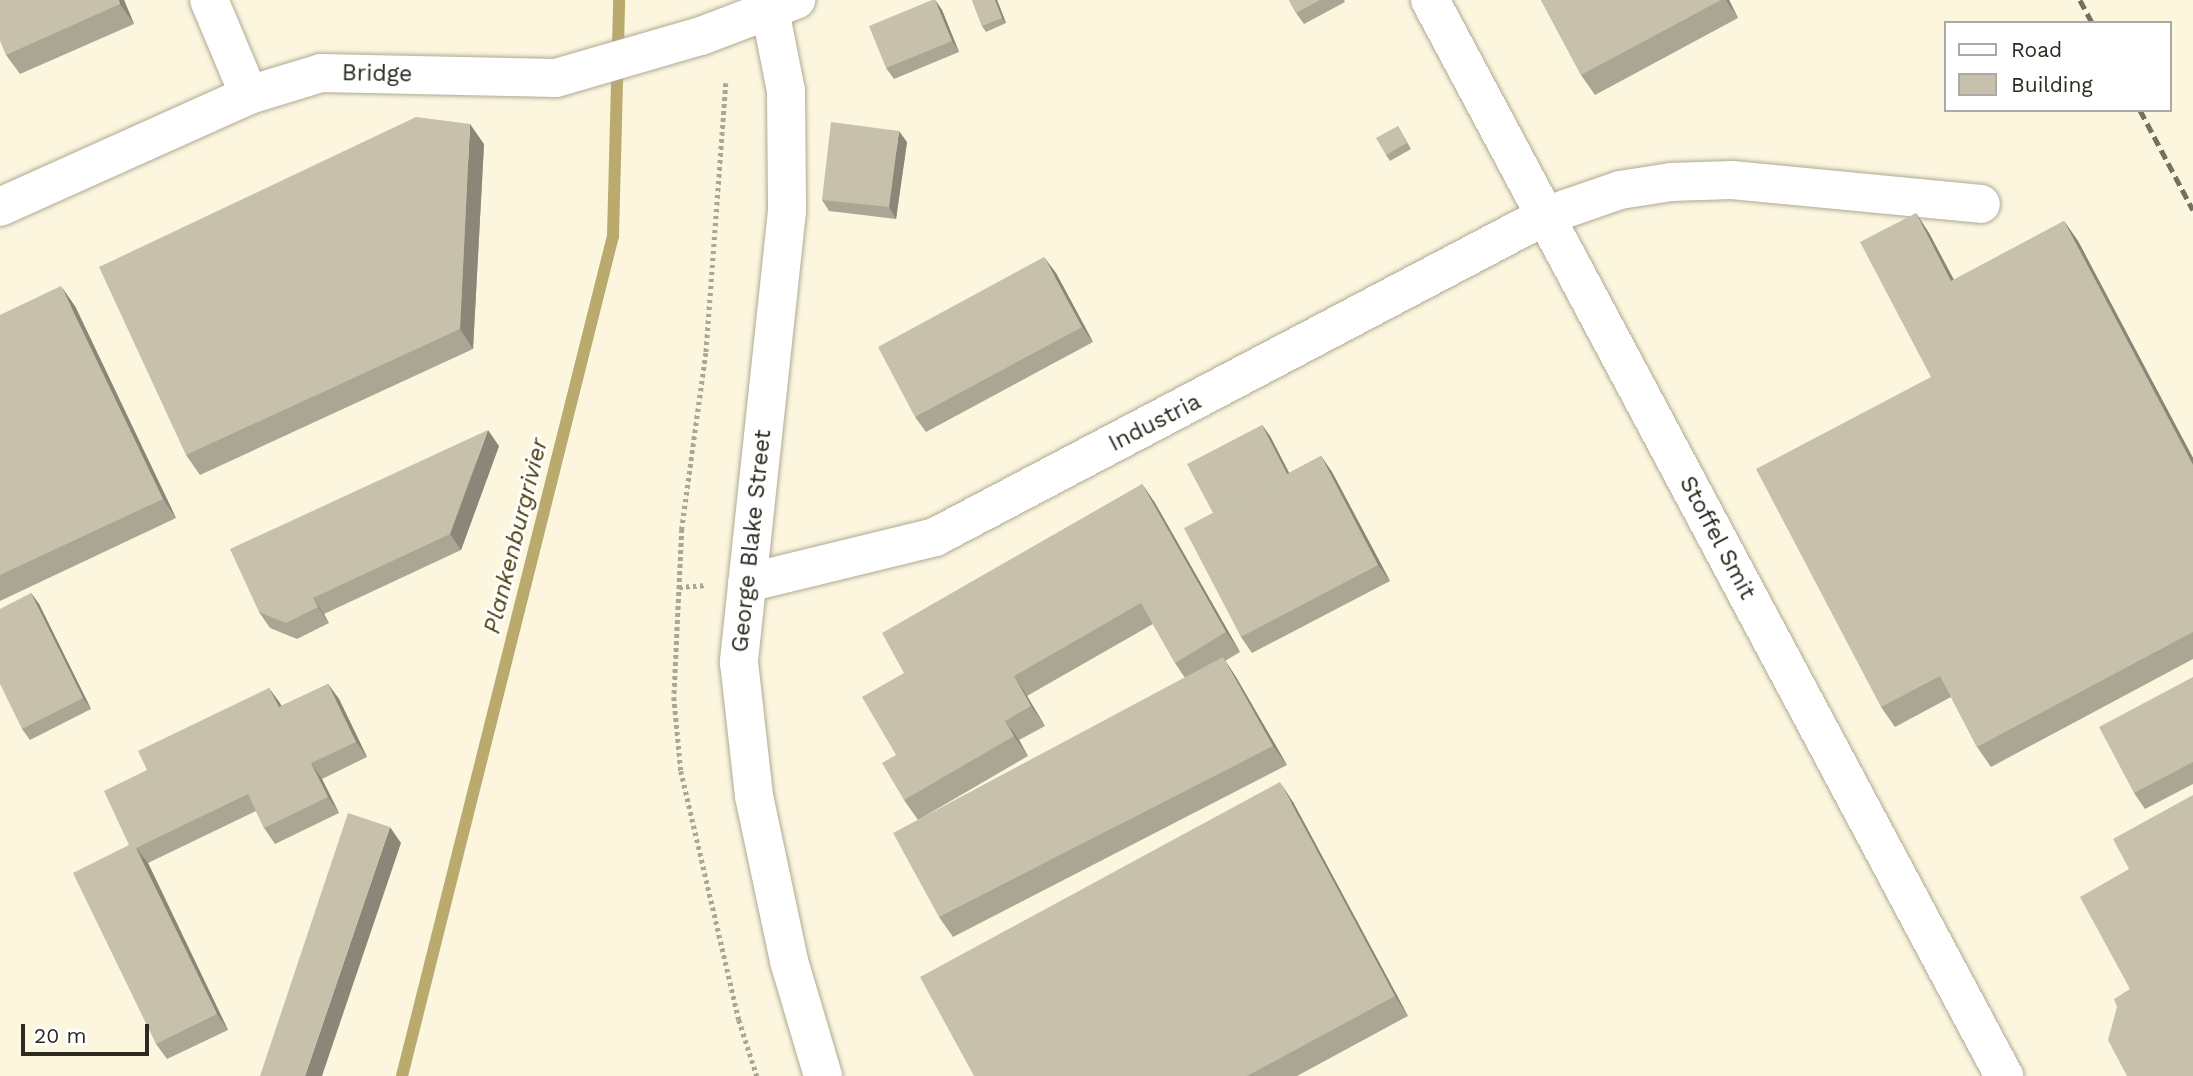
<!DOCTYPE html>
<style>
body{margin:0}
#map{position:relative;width:2193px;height:1076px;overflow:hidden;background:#fcf6df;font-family:"Work Sans",sans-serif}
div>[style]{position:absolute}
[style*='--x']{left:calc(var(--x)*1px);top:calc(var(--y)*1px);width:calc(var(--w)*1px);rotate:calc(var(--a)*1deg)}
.stream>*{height:12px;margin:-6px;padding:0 6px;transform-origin:6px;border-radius:6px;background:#baaa6e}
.path>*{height:4.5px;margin-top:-2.25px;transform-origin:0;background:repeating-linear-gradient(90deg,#aba695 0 3.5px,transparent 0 7px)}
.roads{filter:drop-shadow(0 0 2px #afa993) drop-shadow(0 0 2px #afa993)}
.minor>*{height:38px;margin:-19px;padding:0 19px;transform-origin:19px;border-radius:19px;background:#fff}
.rail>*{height:5px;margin-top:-2.5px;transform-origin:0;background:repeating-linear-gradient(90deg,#747062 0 10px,transparent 0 15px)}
.wall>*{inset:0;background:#aba693}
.shaded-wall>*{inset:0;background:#8b8778}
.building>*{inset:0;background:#c7c1ab}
span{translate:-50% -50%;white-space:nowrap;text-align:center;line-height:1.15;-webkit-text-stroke:5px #fff;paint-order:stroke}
.street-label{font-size:23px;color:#2b2920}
.water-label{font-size:24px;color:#4a3e0d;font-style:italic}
.legend{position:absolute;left:1944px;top:21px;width:228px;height:91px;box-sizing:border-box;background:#fff;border:2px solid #aaa9a6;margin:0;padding:9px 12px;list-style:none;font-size:21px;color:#2b2920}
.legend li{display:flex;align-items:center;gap:14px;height:35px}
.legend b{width:35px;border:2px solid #aaa9a6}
.scale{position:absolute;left:21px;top:1024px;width:128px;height:32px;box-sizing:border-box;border:4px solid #2b2920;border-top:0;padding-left:9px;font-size:21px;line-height:24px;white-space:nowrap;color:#2b2920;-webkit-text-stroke:5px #fff;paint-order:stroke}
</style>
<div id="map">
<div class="stream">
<div style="--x:402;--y:1076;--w:866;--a:-75.9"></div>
<div style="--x:613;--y:236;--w:236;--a:-88.5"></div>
</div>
<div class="path">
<div style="--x:726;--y:83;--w:271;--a:94.2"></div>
<div style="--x:706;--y:353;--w:178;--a:97.8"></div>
<div style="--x:682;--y:529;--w:168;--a:92.7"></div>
<div style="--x:674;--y:697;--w:74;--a:84.6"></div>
<div style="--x:681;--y:771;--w:256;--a:76.9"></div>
<div style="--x:739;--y:1020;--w:59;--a:72.2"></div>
<div style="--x:679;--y:587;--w:28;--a:-4"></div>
</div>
<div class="roads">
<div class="minor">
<div style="--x:209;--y:0;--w:103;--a:67.2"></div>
<div style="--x:768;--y:0;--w:93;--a:78.8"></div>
<div style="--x:786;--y:91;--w:120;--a:89.5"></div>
<div style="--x:787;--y:211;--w:454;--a:96.1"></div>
<div style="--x:739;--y:662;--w:135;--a:83.6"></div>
<div style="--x:754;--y:796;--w:169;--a:78"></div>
<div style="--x:789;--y:961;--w:120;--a:73.5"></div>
<div style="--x:1430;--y:0;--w:1220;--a:61.92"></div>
<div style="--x:0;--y:207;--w:273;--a:-24.2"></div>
<div style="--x:249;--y:95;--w:75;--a:-17"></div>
<div style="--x:321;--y:73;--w:235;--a:1.2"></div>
<div style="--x:556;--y:78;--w:151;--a:-16.2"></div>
<div style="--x:701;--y:36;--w:102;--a:-20.8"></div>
<div style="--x:747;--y:583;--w:194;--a:-13.7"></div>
<div style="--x:935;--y:537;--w:689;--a:-27.75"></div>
<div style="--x:1545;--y:216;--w:79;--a:-19.1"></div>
<div style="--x:1620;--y:190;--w:52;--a:-8.9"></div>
<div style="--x:1671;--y:182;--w:61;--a:-1.9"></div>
<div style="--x:1732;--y:180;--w:250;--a:5.5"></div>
</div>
</div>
<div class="rail">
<div style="--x:2080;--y:0;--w:26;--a:62"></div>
<div style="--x:2140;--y:110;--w:113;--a:62.1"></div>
</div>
<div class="wall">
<div style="clip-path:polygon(0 0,124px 0,134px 24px,20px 74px,6px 55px)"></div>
<div style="clip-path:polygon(935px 0,942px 10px,959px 52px,894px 79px,886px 68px)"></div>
<div style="clip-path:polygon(972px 0,997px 0,1006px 23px,986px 32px,982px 26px)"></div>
<div style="clip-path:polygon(1289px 0,1344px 0,1345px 2px,1304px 24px,1296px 13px)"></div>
<div style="clip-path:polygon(1541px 0,1729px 0,1738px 18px,1595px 95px,1581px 75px)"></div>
<div style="clip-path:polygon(1398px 126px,1411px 149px,1390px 161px,1386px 155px)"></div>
<div style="clip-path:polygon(907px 142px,896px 219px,829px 211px,822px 200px)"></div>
<div style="clip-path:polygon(484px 144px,473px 349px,200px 475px,186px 455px)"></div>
<div style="clip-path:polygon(1916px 213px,1929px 233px,1954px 280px,2064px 221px,2078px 241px,2193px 458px,2193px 659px,1991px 767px,1977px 747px,1951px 697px,1895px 727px,1881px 707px,1931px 377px)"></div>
<div style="clip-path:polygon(1056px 273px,1093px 342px,926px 432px,915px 417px)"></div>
<div style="clip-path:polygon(75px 306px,176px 518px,0 601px,0 315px)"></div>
<div style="clip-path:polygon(1262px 425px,1270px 436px,1289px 473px,1321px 456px,1332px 472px,1390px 581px,1252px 653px,1241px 637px,1213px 513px)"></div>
<div style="clip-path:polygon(499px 446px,461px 550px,324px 614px,329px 623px,297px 639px,270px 628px,259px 612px)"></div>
<div style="clip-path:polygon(1142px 484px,1155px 503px,1240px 652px,1225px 661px,1236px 677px,1287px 765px,953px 937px,939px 917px,1185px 678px,1175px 663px,1153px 624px,1027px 696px,1045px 726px,1019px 740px,1028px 756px,918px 820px,904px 800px,896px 755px,904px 673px)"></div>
<div style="clip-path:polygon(31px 593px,39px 604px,91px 709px,30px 740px,22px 729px)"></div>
<div style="clip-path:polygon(2193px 677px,2193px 784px,2145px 809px,2134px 793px)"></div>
<div style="clip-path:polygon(328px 684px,339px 699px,367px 757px,322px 779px,339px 813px,275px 844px,264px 828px,256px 811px,148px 863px,228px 1030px,167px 1059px,156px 1044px,129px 845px,147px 770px,269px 688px,281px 706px)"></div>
<div style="clip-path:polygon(1293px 802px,1408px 1016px,1297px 1076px,974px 1076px)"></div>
</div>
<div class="shaded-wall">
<div style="clip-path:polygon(119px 0,124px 0,134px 24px,120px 4px)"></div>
<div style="clip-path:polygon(935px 0,942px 10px,959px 52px,952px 41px)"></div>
<div style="clip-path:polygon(995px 0,997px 0,1006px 23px,1002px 18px)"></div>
<div style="clip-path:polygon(1726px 0,1729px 0,1738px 18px)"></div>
<div style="clip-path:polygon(470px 124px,484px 144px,473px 349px,460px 329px)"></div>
<div style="clip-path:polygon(899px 131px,907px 142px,896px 219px,889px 207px)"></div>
<div style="clip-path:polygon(1916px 213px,1929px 233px,1965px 301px,1951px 281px)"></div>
<div style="clip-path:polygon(2064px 221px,2078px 241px,2193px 458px,2193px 465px)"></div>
<div style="clip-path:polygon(1044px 257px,1056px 273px,1093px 342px,1082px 327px)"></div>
<div style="clip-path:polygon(61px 286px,75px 306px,176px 518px,163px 499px)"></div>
<div style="clip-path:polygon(1262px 425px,1270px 436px,1298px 490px,1290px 479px)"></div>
<div style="clip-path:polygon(488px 430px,499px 446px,461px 550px,450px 534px)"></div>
<div style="clip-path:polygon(1321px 456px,1332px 472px,1390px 581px,1378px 565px)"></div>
<div style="clip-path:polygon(1142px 484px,1155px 503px,1240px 652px,1226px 632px)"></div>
<div style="clip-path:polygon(31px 593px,39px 604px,91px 709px,83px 698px)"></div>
<div style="clip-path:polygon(313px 598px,324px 614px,329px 623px,318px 607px)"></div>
<div style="clip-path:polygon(1223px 657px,1236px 677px,1287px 765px,1273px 746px)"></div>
<div style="clip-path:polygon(1014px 676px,1027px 696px,1045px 726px,1031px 706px)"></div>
<div style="clip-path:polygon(328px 684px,339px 699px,367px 757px,356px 742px)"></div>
<div style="clip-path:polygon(269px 688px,280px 703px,290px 723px,279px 707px)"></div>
<div style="clip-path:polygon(1005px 721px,1019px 740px,1028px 756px,1014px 736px)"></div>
<div style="clip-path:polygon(311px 763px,322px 779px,339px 813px,328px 797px)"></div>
<div style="clip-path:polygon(1280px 782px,1293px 802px,1408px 1016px,1395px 996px)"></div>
<div style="clip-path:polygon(390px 827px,401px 843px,322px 1076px,305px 1076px)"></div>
<div style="clip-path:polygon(136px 848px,148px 863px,228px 1030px,217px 1014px)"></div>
</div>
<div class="building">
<div style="clip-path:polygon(0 0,119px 0,120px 4px,6px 55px,0 41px)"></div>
<div style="clip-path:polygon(932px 0,935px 0,952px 41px,886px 68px,869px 26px)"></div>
<div style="clip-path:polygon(972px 0,995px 0,1002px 18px,982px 26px)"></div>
<div style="clip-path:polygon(1289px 0,1320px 0,1296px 13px)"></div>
<div style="clip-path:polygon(1541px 0,1721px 0,1581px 75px)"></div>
<div style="clip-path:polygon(416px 117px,470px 124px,460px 329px,186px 455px,99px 267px)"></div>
<div style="clip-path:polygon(831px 122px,899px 131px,889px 207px,822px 200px)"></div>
<div style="clip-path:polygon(1398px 126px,1407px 143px,1386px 155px,1376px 138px)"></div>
<div style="clip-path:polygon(1916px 213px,1951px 281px,2064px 221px,2193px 465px,2193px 632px,1977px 747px,1940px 676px,1881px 707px,1756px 469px,1931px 377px,1860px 242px)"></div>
<div style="clip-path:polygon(1044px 257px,1082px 327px,915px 417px,878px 347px)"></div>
<div style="clip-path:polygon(61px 286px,163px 499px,0 575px,0 315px)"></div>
<div style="clip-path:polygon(1262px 425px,1287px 474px,1213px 513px,1187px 464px)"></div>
<div style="clip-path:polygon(488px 430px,450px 534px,313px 598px,318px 607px,286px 623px,259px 612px,230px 549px)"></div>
<div style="clip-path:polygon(1321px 456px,1378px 565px,1241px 637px,1184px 528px)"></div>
<div style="clip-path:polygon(1142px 484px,1226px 632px,1175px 663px,1141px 603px,1014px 676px,1031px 706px,1005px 721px,1014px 736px,904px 800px,882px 763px,896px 755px,862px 697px,904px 673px,882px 633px)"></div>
<div style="clip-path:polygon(31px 593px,83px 698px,22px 729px,0 684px,0 609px)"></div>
<div style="clip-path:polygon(1223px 657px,1273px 746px,939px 917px,893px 833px)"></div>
<div style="clip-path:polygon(2193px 677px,2193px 762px,2134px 793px,2099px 727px)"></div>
<div style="clip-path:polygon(328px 684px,356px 742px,311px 763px,328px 797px,264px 828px,248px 794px,136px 848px,217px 1014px,156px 1044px,73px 873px,129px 845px,104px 791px,147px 770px,138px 751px,269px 688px,279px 707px)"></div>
<div style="clip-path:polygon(1280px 782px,1395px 996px,1247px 1076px,974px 1076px,920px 977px)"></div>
<div style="clip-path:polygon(2193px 795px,2193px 1076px,2127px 1076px,2108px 1040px,2117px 1007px,2114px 999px,2130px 989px,2080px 897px,2129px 869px,2113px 839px)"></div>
<div style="clip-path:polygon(348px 813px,390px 827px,305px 1076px,260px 1076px)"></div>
</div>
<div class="street-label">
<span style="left:377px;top:74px;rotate:1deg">Bridge</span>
<span style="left:1155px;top:423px;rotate:-27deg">Industria</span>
<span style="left:1717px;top:538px;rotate:62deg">Stoffel Smit</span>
<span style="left:752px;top:541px;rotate:-84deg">George Blake Street</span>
</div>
<div class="water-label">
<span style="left:516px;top:536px;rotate:-76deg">Plankenburgrivier</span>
</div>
<ul class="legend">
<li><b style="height:9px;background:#fff"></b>Road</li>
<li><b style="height:19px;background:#c7c1ab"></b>Building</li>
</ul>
<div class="scale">20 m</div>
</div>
